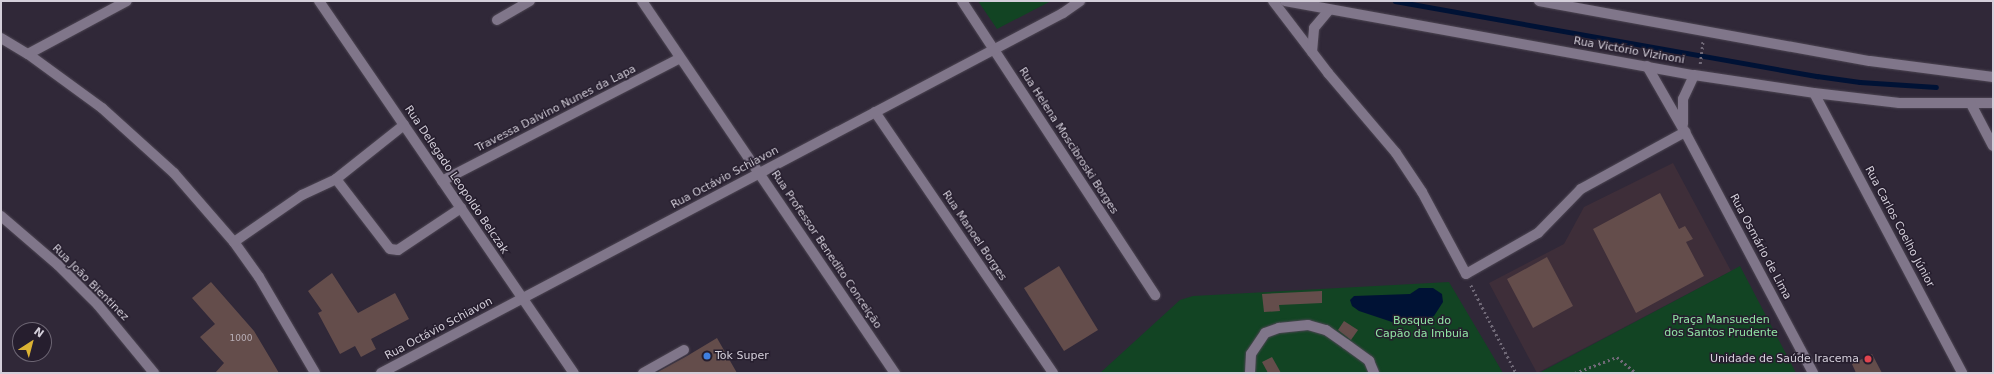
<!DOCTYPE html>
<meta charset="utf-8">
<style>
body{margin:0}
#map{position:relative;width:1994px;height:374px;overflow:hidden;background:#302838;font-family:"DejaVu Sans",sans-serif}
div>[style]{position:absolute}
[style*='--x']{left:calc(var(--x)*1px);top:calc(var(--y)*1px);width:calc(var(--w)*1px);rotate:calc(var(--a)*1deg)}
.education>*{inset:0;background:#3e2e39}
.green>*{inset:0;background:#124423}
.water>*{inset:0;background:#001235}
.stream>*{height:4.5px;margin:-2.25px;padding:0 2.25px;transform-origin:2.25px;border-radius:2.25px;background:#001235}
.building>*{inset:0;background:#644d4b}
.path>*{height:2.5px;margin-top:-1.25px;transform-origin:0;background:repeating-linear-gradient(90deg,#706977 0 2px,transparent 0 5px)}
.roads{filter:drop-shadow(0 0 1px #4d4653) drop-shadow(0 0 1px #4d4653)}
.minor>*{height:10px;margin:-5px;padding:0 5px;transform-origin:5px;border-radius:5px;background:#80768a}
.dots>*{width:11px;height:11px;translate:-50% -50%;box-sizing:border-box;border:2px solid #261e2e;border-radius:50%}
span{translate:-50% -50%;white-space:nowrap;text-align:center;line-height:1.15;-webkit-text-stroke:3px #261e2e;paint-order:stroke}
.number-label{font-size:9px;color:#b8aeb6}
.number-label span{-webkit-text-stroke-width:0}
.street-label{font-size:11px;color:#d4cfda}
.park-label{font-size:11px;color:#90e5a4}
.poi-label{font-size:11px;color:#d4cfda}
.left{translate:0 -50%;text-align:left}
.right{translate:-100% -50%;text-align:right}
.frame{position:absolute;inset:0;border:2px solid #d4cfda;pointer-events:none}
.north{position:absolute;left:12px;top:322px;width:40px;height:40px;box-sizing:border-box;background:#261e2e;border:1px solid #6c6573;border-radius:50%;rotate:36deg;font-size:11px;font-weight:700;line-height:16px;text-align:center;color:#d4cfda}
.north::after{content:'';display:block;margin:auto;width:14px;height:18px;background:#dbb233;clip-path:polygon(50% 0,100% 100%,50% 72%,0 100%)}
</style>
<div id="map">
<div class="education">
<div style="clip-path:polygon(1673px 163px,1731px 271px,1537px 373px,1489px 283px,1564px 244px,1584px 207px)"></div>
</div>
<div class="green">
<div style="clip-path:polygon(978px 1px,1051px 1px,997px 29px)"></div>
<div style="clip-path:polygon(1740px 266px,1796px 373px,1539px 373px,1731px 271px)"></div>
<div style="clip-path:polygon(1449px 282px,1503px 373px,1100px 373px,1180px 300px,1193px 296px)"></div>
</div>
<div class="water">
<div style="clip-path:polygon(1419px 288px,1433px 288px,1442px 294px,1443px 302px,1434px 316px,1423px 321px,1395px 323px,1359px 311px,1352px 306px,1350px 300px,1354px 296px,1410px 294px)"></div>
</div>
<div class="stream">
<div style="--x:1395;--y:1;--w:429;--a:10.1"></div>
<div style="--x:1817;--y:76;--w:43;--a:7.9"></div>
<div style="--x:1860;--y:82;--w:76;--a:3.8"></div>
</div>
<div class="building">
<div style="clip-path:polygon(1660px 193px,1679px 229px,1685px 226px,1693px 239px,1686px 242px,1704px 276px,1636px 313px,1593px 229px)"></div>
<div style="clip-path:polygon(1547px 257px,1573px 306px,1533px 328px,1507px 279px)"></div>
<div style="clip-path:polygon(1059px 266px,1098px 330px,1064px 351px,1024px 288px)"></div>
<div style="clip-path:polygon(332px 273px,358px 313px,395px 293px,409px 319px,371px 339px,376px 349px,361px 357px,355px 346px,340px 354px,318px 313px,322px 311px,308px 291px)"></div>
<div style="clip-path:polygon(211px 282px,254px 331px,279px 373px,215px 373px,224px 363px,200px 337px,215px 324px,192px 298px)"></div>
<div style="clip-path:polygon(1322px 291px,1322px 303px,1279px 305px,1280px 311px,1264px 312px,1262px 294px)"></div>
<div style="clip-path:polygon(1344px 321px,1358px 330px,1351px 340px,1338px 330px)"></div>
<div style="clip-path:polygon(717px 338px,737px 373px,656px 373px,687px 356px)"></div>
<div style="clip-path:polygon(1872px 354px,1882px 373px,1856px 373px,1852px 364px)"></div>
<div style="clip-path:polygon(1272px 357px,1281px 373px,1268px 373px,1262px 362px)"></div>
</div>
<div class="path">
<div style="--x:1700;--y:64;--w:23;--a:-83"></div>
<div style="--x:1471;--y:285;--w:99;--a:62.9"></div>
<div style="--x:1575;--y:373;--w:45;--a:-20.9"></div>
<div style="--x:1617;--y:357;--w:25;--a:40"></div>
</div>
<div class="roads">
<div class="minor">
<div style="--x:319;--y:1;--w:451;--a:55.6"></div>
<div style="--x:642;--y:1;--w:450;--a:55.8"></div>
<div style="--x:962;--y:1;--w:352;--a:56.7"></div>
<div style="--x:1273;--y:1;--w:91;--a:52.6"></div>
<div style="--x:1328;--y:73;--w:105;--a:49.6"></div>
<div style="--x:1396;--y:153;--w:47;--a:56.3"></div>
<div style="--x:1422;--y:192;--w:93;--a:61.8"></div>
<div style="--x:1466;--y:274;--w:83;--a:-29.7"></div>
<div style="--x:1538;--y:233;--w:62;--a:-45.7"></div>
<div style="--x:1581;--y:189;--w:119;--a:-28.7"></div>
<div style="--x:1285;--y:1;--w:416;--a:10.3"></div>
<div style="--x:1694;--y:75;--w:121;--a:8.5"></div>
<div style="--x:1814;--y:93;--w:86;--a:6.7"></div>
<div style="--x:1899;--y:103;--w:94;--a:0"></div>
<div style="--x:1539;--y:1;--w:336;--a:10.3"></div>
<div style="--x:1870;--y:61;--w:124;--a:7.4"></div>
<div style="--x:497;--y:20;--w:38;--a:-30"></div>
<div style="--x:1;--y:38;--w:31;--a:31"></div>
<div style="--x:28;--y:54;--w:92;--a:36.1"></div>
<div style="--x:102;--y:108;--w:97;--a:42.1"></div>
<div style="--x:174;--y:173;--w:91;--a:49"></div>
<div style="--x:234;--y:242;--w:43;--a:54.5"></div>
<div style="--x:259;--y:277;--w:111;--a:59.7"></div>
<div style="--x:1312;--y:52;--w:24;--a:-85"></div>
<div style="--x:1314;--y:28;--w:23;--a:-50"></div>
<div style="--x:28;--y:54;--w:112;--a:-28.2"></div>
<div style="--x:1647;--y:66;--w:76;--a:60.1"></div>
<div style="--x:1685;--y:132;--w:273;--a:62"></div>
<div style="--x:1814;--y:93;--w:317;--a:62.1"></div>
<div style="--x:1971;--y:104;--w:47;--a:62.4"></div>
<div style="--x:875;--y:112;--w:316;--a:55.7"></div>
<div style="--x:1683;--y:124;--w:25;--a:-90"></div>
<div style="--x:1683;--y:99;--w:26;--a:-65"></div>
<div style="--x:336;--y:179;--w:88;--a:52.4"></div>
<div style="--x:390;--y:249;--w:8;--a:7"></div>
<div style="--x:398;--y:250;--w:76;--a:-33.7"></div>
<div style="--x:442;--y:181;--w:268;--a:-27.3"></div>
<div style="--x:1;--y:216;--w:75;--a:40.7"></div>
<div style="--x:58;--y:265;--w:57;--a:45"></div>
<div style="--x:98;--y:305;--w:88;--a:50.5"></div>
<div style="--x:234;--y:242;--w:83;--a:-34.7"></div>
<div style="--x:302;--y:195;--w:38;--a:-25"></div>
<div style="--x:336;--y:179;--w:87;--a:-38.5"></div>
<div style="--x:381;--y:373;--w:771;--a:-27.83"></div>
<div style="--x:1063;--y:13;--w:21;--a:-35"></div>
<div style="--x:643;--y:373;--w:47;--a:-29.3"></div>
<div style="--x:1250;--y:373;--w:19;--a:-87"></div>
<div style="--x:1251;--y:354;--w:25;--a:-56"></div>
<div style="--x:1265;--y:333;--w:15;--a:-20"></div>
<div style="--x:1279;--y:328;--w:29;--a:-6"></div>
<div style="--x:1308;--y:325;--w:19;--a:16"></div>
<div style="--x:1326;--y:330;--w:24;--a:35"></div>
<div style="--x:1346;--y:344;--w:29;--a:36"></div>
<div style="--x:1369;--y:361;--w:13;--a:67"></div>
</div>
</div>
<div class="dots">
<div style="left:707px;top:356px;background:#3f7fe0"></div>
<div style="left:1868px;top:359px;background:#e0444e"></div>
</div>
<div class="number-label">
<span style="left:241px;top:338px">1000</span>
</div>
<div class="street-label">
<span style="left:1629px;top:51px;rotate:10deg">Rua Victório Vizinoni</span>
<span style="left:556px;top:109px;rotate:-27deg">Travessa Dalvino Nunes da Lapa</span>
<span style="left:1068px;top:141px;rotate:57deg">Rua Helena Moscibroski Borges</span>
<span style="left:725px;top:178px;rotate:-28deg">Rua Octávio Schiavon</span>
<span style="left:456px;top:180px;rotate:56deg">Rua Delegado Leopoldo Belczak</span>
<span style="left:1899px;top:227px;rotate:62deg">Rua Carlos Coelho Júnior</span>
<span style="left:974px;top:236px;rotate:56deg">Rua Manoel Borges</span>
<span style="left:1760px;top:247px;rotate:62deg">Rua Osmário de Lima</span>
<span style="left:826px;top:250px;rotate:56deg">Rua Professor Benedito Conceição</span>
<span style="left:90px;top:283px;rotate:45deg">Rua João Bientinez</span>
<span style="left:439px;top:329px;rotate:-28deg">Rua Octávio Schiavon</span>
</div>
<div class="park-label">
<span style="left:1721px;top:327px">Praça Mansueden<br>dos Santos Prudente</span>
<span style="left:1422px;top:328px">Bosque do<br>Capão da Imbuia</span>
</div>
<div class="poi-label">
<span class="left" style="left:715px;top:356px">Tok Super</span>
<span class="right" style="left:1859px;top:359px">Unidade de Saúde Iracema</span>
</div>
<div class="frame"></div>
<div class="north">N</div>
</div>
